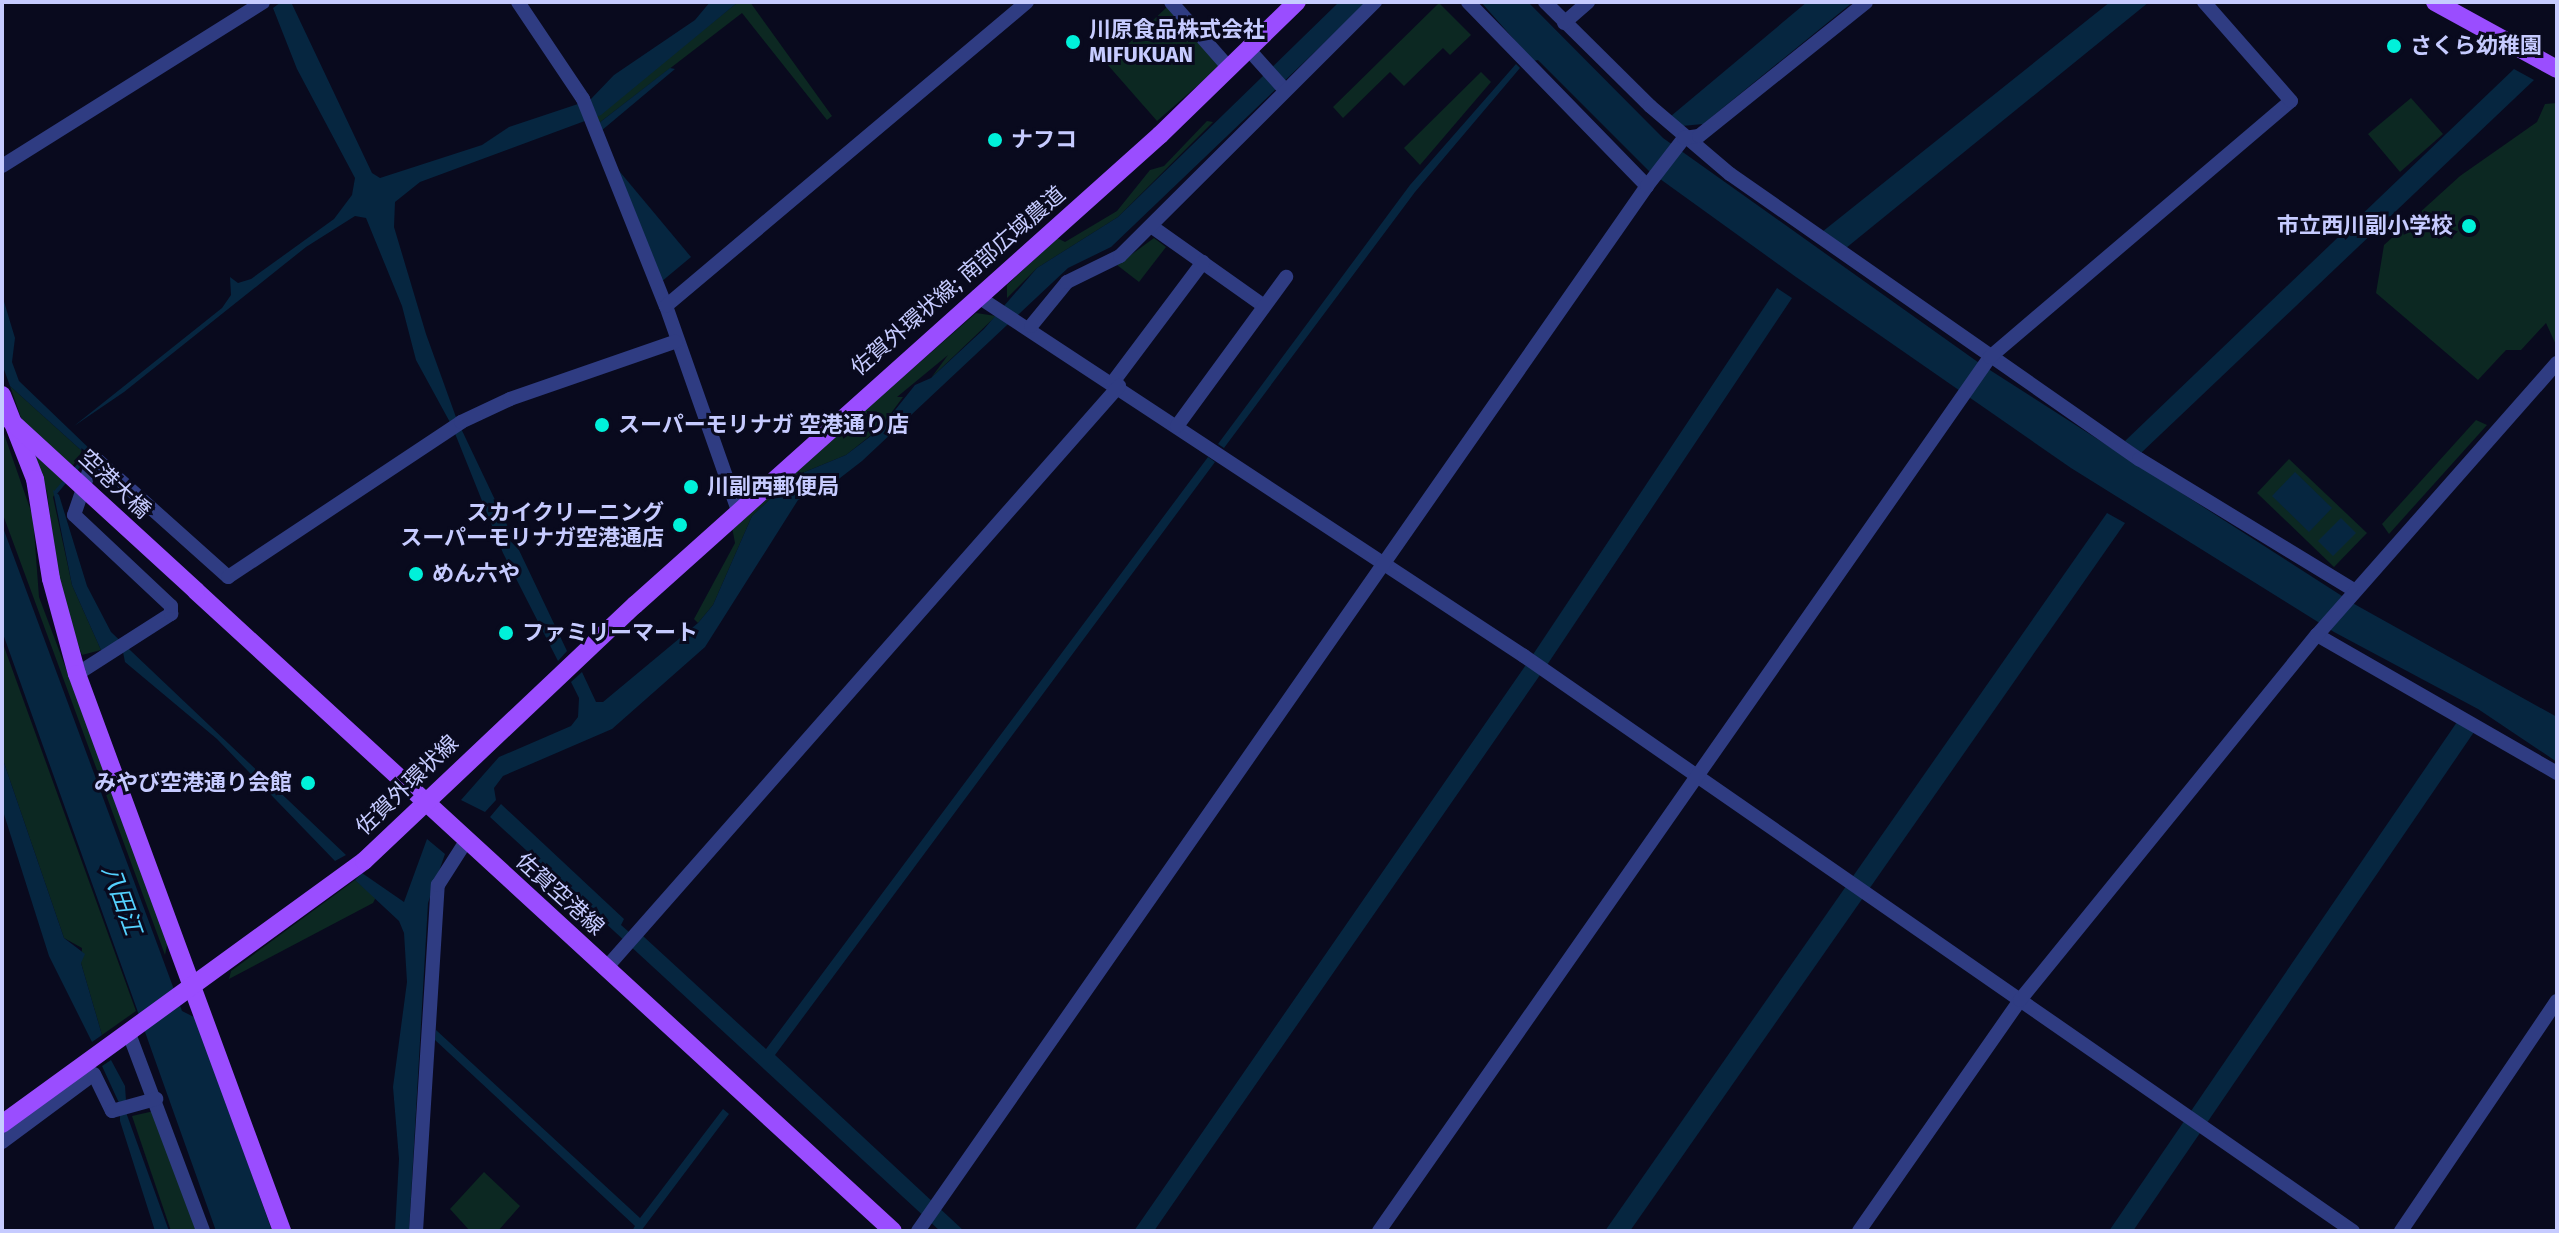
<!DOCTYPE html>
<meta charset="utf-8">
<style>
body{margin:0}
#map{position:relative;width:2559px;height:1233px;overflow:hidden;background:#090a1e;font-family:"Fira Sans","Noto Sans JP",sans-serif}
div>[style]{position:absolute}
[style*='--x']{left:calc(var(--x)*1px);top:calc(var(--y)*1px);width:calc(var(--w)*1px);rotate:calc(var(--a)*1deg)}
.green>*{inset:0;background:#0c2822}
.water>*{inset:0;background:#062640}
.stream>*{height:4px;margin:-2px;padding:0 2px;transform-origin:2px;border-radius:2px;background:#062640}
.minor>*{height:14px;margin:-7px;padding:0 7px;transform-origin:7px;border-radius:7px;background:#2f3c82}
.major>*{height:18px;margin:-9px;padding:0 9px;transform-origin:9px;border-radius:9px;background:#9a4dff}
.major-bridge>*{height:18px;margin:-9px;padding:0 9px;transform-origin:9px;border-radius:9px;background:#9a4dff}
.dots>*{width:22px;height:22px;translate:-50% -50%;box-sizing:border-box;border:4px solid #090a1e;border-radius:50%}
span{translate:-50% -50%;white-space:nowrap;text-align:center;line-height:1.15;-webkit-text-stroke:6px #090a1e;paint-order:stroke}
.poi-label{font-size:22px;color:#c6cbff;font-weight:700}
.left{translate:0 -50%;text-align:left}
.right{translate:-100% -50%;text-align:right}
.street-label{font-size:22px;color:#c6cbff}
.water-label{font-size:24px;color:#54d1ff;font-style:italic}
.frame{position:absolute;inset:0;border:4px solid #c6cbff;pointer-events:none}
</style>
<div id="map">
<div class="green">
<div style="clip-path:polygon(738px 2px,750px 2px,832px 116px,827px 120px,742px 13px,599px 123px,595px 117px)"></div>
<div style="clip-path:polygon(1439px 3px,1471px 35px,1450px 55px,1443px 48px,1404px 86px,1390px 72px,1343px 118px,1333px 107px)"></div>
<div style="clip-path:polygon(1168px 6px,1220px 66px,1157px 121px,1107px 64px)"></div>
<div style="clip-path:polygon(1481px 72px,1491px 82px,1420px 165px,1404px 148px)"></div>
<div style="clip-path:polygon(2411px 98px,2443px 134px,2400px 172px,2368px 134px)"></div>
<div style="clip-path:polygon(2557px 103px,2557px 347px,2546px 323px,2521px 350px,2506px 350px,2478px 380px,2376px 293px,2384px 245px,2460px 176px,2537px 122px,2545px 104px)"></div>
<div style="clip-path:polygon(1207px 121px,1213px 122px,1118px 217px,1037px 268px,1007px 298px,1007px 285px,1057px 238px,1065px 242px,1117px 211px,1150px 170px,1164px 166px)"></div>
<div style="clip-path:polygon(1154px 238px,1166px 247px,1139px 282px,1117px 265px)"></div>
<div style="clip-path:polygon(976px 313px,996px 316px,931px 378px,948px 355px,897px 397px,903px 397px,880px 428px,846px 455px,795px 476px,752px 516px,713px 605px,698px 623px,694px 619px,735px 543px,732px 527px)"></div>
<div style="clip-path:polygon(10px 386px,82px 451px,53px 497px,72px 585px,101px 650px,82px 655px,60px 592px,47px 492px)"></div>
<div style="clip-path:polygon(2476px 420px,2487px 425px,2389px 534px,2382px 524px)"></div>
<div style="clip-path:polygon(2px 428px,33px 517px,39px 597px,168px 940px,165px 955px,2px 512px)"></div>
<div style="clip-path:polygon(2289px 459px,2367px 533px,2334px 567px,2257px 493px)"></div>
<div style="clip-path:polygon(2px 641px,136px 1011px,102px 1035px,81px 963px,82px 948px,64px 938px,2px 757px)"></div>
<div style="clip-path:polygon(355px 880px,376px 897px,373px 903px,229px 979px,231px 971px)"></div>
<div style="clip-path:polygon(154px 1111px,199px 1231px,171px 1231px,132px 1116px)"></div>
<div style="clip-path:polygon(484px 1172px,520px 1206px,498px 1231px,470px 1231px,450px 1209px)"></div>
</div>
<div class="water">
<div style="clip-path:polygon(281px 2px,291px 2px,372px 173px,380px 178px,482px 145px,509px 127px,590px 100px,614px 75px,695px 20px,710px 2px,738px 2px,601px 115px,420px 182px,395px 202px,394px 227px,426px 334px,457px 420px,567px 651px,558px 661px,503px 553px,452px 426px,416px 360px,402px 306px,366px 218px,355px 216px,306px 247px,124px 392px,74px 426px,222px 308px,231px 295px,230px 277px,238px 283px,251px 279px,334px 219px,352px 195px,355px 178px,297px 69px,273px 8px)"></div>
<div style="clip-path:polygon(1339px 2px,1367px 2px,1111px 247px,1068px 268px,862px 461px,831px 485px,798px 500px,705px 647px,612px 729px,503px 776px,494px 788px,496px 800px,485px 812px,461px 800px,499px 757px,571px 726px,578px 717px,579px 698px,571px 682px,582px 672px,596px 702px,603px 702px,698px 623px,713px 605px,752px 516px,795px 476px,846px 455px,880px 429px,915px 385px,931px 378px,984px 329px,1037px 268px,1118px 217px)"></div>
<div style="clip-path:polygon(1481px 2px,1528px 2px,1663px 138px,1982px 365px,2356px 605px,2557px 717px,2557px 762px,2478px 709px,2334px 632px,2071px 468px,1796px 277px,1649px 171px,1538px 60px,1533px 61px)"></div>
<div style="clip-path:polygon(1807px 2px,1853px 2px,1703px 124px,1682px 126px,1671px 116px)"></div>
<div style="clip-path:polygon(2110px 2px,2149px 2px,1846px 248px,1822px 232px)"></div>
<div style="clip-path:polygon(1516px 64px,1520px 68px,1415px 192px,1224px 448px,1218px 444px,1410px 185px)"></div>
<div style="clip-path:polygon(670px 68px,675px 69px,601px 131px,599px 123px)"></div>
<div style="clip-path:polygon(2514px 69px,2534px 80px,2141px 453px,2125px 441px)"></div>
<div style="clip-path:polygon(615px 166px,691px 257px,661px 282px)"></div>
<div style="clip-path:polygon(1777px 288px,1792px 298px,1547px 665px,1154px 1231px,1134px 1231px,1532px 656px)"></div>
<div style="clip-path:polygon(2px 295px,15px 338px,12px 362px,19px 381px,94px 453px,86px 462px,82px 451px,10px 386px,2px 364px)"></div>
<div style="clip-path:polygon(1208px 457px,1215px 462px,775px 1055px,964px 1231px,940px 1231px,490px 817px,501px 804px,624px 919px,621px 925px,638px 940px,643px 936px,766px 1049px)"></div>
<div style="clip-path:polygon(2295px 472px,2332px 508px,2309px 532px,2272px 496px)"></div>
<div style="clip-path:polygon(53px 490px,59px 495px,87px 586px,111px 632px,346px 855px,335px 861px,217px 739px,125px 662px,123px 652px,101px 650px,72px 585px)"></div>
<div style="clip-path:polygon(2107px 513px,2125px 523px,1630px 1231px,1605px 1231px)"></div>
<div style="clip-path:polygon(2341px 518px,2356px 533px,2333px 556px,2318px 541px)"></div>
<div style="clip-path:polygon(2px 525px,182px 1011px,196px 1018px,272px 1231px,216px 1231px,2px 631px)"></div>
<div style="clip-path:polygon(2457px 722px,2474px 732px,2133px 1231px,2109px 1231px)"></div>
<div style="clip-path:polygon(2px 757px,64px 938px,85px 954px,81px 963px,102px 1035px,92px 1042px,49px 956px,2px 808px)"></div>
<div style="clip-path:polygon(427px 839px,445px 854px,428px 903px,409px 1231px,395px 1231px,399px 1159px,393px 1087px,407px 982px,404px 933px,399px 921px,355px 880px,362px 873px,404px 902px)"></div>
<div style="clip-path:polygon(436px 1030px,640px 1218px,723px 1109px,729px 1114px,641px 1231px,632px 1231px,635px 1226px,435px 1040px)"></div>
<div style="clip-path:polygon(111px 1060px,125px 1086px,127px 1115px,169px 1231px,155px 1231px,120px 1121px,120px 1105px,102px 1066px)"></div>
</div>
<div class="stream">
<div style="--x:75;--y:470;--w:13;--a:-51"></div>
<div style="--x:56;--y:492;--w:16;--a:-50"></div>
</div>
<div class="minor">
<div style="--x:518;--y:2;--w:117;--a:56.2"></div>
<div style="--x:583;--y:99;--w:223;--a:68.2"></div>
<div style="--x:666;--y:306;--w:217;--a:70.6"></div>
<div style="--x:1171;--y:2;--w:89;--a:48.6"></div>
<div style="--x:1468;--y:2;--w:257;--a:45.8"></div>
<div style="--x:1545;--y:2;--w:148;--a:44.7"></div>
<div style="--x:1650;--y:106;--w:105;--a:40.4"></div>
<div style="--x:1730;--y:174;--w:499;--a:34.9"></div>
<div style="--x:2139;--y:459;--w:252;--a:31.4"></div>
<div style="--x:1564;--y:23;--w:32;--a:-41"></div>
<div style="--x:1250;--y:51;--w:52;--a:48.1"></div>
<div style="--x:2;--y:166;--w:308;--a:-32.1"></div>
<div style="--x:1151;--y:226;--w:138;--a:35.3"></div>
<div style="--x:977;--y:296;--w:655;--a:33.35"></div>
<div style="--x:1524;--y:656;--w:1009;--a:34.75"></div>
<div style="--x:666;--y:306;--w:472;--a:-40.1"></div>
<div style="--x:1031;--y:326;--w:57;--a:-50.7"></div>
<div style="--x:1067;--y:282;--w:59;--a:-26.1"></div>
<div style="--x:1120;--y:256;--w:360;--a:-44.9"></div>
<div style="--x:1113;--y:382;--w:150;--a:-53.1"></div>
<div style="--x:1177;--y:426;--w:185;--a:-53.8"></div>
<div style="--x:2317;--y:635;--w:277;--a:29.9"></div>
<div style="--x:77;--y:674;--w:112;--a:-32.6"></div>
<div style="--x:171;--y:614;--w:8;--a:-90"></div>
<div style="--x:171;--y:606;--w:133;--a:-136.8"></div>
<div style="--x:74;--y:515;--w:61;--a:-71"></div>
<div style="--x:94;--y:457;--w:180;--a:41.8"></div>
<div style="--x:228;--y:577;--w:280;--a:-33.6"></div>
<div style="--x:461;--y:422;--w:54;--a:-25.1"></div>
<div style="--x:510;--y:399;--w:175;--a:-19.1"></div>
<div style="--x:606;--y:968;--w:776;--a:-48.61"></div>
<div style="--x:131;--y:1039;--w:205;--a:69.4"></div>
<div style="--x:2;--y:1142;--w:114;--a:-36.5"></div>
<div style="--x:94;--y:1074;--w:41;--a:64.1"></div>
<div style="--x:112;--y:1111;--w:46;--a:-15.3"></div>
<div style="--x:416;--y:1231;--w:347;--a:-86.4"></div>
<div style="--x:438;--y:885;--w:52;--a:-57.5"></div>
<div style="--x:918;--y:1231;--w:1274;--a:-55.1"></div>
<div style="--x:1647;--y:186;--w:61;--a:-52.4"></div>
<div style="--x:1684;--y:138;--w:15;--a:-8"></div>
<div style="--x:1699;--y:136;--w:214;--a:-38.7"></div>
<div style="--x:1379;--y:1231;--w:1066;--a:-55.04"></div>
<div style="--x:1990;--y:357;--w:395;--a:-40.4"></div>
<div style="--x:2291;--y:101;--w:132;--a:-131.3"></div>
<div style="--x:1859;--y:1231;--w:282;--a:-55.1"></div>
<div style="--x:2020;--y:1000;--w:471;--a:-50.9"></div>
<div style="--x:2317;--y:635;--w:363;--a:-48.6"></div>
<div style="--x:2401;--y:1231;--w:278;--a:-55.9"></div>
</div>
<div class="major">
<div style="--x:2435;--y:2;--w:139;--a:28.8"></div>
<div style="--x:2;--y:395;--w:90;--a:68.6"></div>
<div style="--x:35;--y:479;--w:101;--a:80.9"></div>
<div style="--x:51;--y:579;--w:98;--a:74.7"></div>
<div style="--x:77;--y:674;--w:594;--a:69.79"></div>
<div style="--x:196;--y:591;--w:946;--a:42.56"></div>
<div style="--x:2;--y:1124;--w:447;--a:-36"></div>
<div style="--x:364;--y:861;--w:373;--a:-43.4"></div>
<div style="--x:635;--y:605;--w:705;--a:-41.84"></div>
<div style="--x:1160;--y:135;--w:191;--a:-44.2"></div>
</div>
<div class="major-bridge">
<div style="--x:2;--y:413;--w:263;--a:42.5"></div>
</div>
<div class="dots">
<div style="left:1073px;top:42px;background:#00f1da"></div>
<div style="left:2394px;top:46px;background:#00f1da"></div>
<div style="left:995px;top:140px;background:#00f1da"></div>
<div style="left:2469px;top:226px;background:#00f1da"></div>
<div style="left:602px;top:425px;background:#00f1da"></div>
<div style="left:691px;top:487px;background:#00f1da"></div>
<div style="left:680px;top:525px;background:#00f1da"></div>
<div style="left:416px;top:574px;background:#00f1da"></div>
<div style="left:506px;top:633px;background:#00f1da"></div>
<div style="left:308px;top:783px;background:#00f1da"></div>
</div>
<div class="poi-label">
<span class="left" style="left:1089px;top:42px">川原食品株式会社<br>MIFUKUAN</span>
<span class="left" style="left:2410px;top:46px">さくら幼稚園</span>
<span class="left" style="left:1011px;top:140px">ナフコ</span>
<span class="right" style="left:2453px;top:226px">市立西川副小学校</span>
<span class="left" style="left:618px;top:425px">スーパーモリナガ 空港通り店</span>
<span class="left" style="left:707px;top:487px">川副西郵便局</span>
<span class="right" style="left:664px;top:525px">スカイクリーニング<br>スーパーモリナガ空港通店</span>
<span class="left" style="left:432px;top:574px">めん六や</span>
<span class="left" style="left:522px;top:633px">ファミリーマート</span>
<span class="right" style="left:292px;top:783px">みやび空港通り会館</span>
</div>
<div class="street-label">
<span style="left:958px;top:281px;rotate:-41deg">佐賀外環状線; 南部広域農道</span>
<span style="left:115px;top:484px;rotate:43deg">空港大橋</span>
<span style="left:407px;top:785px;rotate:-44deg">佐賀外環状線</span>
<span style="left:560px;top:894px;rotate:42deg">佐賀空港線</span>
</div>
<div class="water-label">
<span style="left:121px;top:900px;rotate:70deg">八田江</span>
</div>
<div class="frame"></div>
</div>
